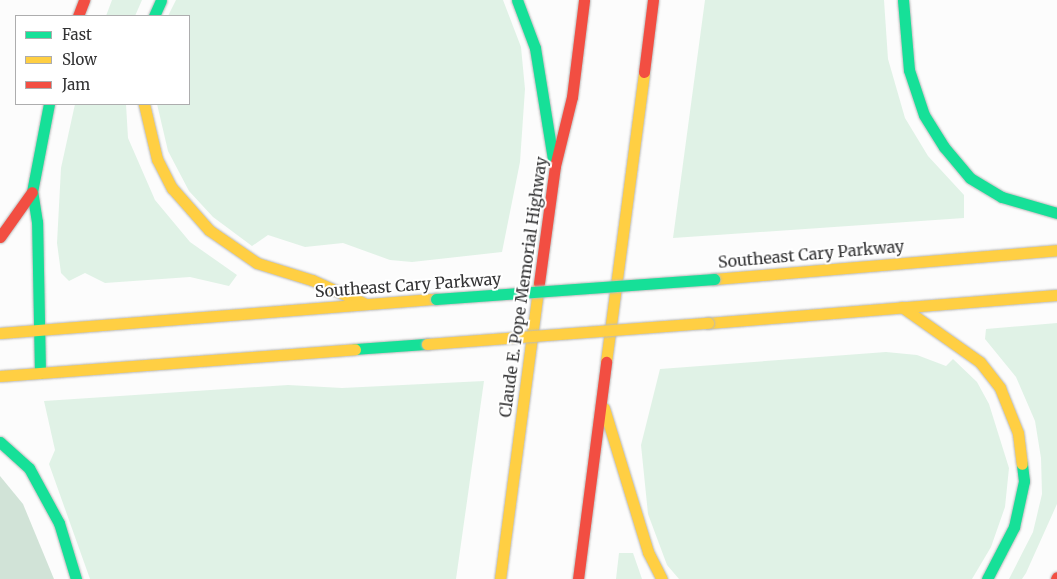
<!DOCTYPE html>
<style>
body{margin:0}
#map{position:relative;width:1057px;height:579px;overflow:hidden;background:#fcfcfc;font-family:Merriweather,serif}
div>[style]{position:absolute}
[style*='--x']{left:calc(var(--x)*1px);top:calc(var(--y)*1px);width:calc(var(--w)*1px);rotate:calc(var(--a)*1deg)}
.green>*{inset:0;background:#e0f2e6}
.forest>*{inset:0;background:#d1e3d7}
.roads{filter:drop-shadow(0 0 1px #b9b9b9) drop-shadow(0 0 1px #b9b9b9)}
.fast>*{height:11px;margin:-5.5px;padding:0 5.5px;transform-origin:5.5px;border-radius:5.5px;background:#16e098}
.slow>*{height:11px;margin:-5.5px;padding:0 5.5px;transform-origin:5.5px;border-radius:5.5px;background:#ffcf43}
.jam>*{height:11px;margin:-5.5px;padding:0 5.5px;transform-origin:5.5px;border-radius:5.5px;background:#f24e42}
.bridges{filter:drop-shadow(0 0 1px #b9b9b9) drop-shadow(0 0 1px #b9b9b9)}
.fast-bridge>*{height:11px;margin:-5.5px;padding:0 5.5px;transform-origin:5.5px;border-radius:5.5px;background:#16e098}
.slow-bridge>*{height:11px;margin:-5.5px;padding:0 5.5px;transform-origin:5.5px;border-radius:5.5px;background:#ffcf43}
span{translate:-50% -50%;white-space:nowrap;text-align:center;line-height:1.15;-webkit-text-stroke:4px #fff;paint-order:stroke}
.street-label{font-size:16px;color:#333334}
.legend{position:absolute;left:15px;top:15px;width:175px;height:90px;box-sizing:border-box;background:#fff;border:1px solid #adadae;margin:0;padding:6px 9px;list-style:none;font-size:15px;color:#333334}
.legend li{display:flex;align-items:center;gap:10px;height:25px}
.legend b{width:25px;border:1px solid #adadae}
</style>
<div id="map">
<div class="green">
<div style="clip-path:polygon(112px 0,142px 0,135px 16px,106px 16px)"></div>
<div style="clip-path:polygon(176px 0,503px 0,521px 47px,525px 89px,520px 162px,502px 252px,412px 262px,390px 260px,343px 243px,305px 247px,268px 235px,252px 246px,213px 217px,189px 191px,168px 151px,157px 104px,189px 104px,189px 16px,168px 16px)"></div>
<div style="clip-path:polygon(705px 0,884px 0,888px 59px,905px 118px,928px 156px,964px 195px,964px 218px,673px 238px)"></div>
<div style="clip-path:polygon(75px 104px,126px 104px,128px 138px,155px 200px,190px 242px,237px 275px,229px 286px,190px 277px,105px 283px,85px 273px,69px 281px,61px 273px,57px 243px,61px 168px)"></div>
<div style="clip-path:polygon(1057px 323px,1057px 504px,1026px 573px,1022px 579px,1009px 579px,1033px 532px,1042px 494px,1041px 458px,1035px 421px,1016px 377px,985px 339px,986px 329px)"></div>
<div style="clip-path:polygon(886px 352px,917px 355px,946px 366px,953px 359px,977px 382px,989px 404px,1009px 468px,1005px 507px,991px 547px,972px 579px,679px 579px,667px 565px,648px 514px,641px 445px,660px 369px)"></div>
<div style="clip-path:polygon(484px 381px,456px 579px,90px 579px,49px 464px,55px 450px,44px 401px,288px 385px,342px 388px)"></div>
<div style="clip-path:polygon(619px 553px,633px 553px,642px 579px,616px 579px)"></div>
</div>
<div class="forest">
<div style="clip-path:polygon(0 476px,23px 504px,54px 579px,0 579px)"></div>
</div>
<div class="roads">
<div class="fast">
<div style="--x:517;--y:0;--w:51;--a:69.4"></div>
<div style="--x:535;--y:48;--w:112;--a:80.8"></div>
<div style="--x:903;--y:0;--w:70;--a:85.1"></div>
<div style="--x:909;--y:70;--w:47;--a:71.6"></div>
<div style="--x:924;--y:115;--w:38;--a:58"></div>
<div style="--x:944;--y:147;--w:40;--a:50"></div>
<div style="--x:970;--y:178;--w:37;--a:31"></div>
<div style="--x:1002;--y:197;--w:57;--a:16.2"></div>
<div style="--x:154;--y:16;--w:17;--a:-66"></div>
<div style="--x:355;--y:349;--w:72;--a:-4"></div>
<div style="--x:40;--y:373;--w:151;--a:-91.1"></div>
<div style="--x:37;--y:222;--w:30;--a:-99"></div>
<div style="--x:32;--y:192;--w:90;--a:-79.1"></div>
<div style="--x:0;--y:442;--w:39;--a:42"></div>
<div style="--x:29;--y:468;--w:63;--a:61.4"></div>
<div style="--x:59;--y:523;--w:59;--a:73.1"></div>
<div style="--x:987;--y:579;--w:59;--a:-62.6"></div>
<div style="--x:1014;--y:527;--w:47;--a:-77.7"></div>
<div style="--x:1024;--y:481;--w:17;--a:-97"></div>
</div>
<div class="slow">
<div style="--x:144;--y:104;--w:57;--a:76.7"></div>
<div style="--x:157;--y:159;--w:33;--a:63"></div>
<div style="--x:172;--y:188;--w:56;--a:48.6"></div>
<div style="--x:209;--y:230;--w:58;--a:34.5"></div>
<div style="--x:257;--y:263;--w:58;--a:17.2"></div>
<div style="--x:312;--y:280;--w:59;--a:24"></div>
<div style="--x:714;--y:279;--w:344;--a:-4.8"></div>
<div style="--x:902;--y:307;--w:95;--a:35.2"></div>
<div style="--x:980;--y:362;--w:33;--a:52"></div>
<div style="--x:1000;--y:388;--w:48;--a:68.2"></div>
<div style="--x:1018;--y:433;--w:31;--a:83"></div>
<div style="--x:708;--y:323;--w:350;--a:-4.6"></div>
<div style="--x:0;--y:333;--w:437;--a:-4.5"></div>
<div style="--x:606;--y:362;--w:292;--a:-82.5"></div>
<div style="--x:0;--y:376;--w:356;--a:-4.3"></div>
<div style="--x:604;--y:408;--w:151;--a:73"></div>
<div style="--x:648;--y:552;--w:30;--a:63"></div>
<div style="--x:500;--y:579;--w:299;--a:-82.5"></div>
</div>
<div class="jam">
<div style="--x:78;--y:16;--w:17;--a:-69"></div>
<div style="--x:644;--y:72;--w:73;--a:-82.9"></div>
<div style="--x:0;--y:237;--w:55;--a:-54.6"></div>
<div style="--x:539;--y:283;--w:118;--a:-82.2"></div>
<div style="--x:555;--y:166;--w:71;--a:-76.2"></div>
<div style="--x:572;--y:97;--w:98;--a:-82.9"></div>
<div style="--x:578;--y:579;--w:219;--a:-82.6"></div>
<div style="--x:1056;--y:579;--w:2;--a:-63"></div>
</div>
</div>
<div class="bridges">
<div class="fast-bridge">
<div style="--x:436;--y:299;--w:279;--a:-4.1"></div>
</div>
<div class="slow-bridge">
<div style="--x:427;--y:344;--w:282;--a:-4.3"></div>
</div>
</div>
<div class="street-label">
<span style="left:811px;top:254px;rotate:-5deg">Southeast Cary Parkway</span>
<span style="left:408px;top:285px;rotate:-4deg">Southeast Cary Parkway</span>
<span style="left:523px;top:287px;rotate:-82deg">Claude E. Pope Memorial Highway</span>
</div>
<ul class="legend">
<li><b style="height:6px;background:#16e098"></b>Fast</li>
<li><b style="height:6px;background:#ffcf43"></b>Slow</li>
<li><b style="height:6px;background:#f24e42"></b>Jam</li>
</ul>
</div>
